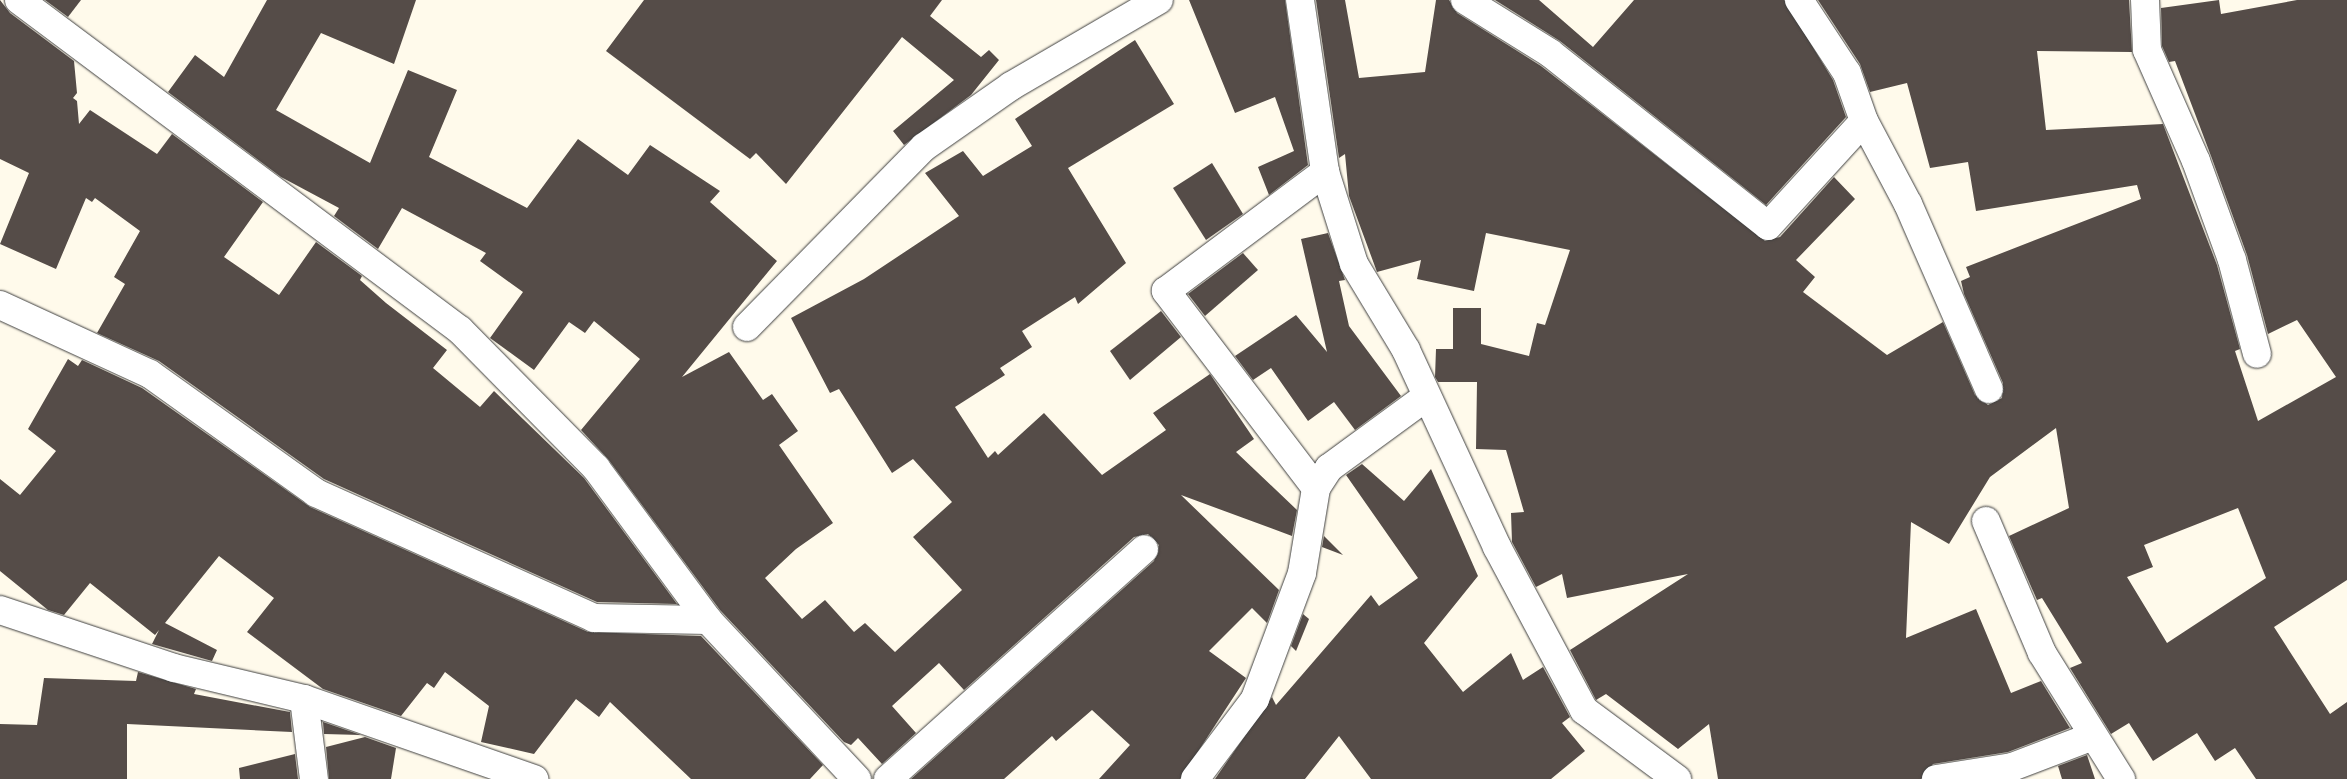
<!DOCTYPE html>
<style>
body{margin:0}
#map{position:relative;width:2347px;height:779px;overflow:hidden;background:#fffaeb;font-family:"Times New Roman",serif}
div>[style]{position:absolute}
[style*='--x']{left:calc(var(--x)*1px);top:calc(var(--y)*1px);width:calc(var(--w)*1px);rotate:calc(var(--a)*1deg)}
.building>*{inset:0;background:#554c48}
.roads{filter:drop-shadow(0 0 1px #3f3f3f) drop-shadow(0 0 1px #3f3f3f)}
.street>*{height:28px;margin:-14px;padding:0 14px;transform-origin:14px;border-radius:14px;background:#fff}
span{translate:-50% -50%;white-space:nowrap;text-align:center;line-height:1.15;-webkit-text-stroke:5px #fff;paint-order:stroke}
</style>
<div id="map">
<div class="building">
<div style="clip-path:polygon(0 0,10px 13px,74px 61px,77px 93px,73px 98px,77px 101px,79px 124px,90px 110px,157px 154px,172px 134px,263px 202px,224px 257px,279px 295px,316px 242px,362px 276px,360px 280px,386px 303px,447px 350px,433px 368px,480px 407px,494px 391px,584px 478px,677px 604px,597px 602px,324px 479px,159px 361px,97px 333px,125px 284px,114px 277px,140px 231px,95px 198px,92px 202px,86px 198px,56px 269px,0 244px,29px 173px,0 159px)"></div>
<div style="clip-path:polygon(45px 0,81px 0,68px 17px)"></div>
<div style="clip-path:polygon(267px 0,416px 0,394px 64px,321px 33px,276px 110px,370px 163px,408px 70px,457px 90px,429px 157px,527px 208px,578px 139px,628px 175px,650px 145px,720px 191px,710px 202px,777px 261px,682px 377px,729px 352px,763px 400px,772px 394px,798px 431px,779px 445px,833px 523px,796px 549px,765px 578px,802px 619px,825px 600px,854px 632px,865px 623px,895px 652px,962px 590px,913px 537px,952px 502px,913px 459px,892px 473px,839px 389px,830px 393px,791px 318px,864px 279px,959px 216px,925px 173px,963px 151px,983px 176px,1032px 146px,1015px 119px,1135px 40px,1174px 104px,1068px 168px,1126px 263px,1078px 304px,1075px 297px,1022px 331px,1032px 347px,1000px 368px,1005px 375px,955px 407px,988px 458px,995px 451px,998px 455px,1044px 413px,1102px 475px,1166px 430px,1153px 413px,1210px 374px,1254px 439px,1236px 452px,1297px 510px,1292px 536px,1181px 495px,1279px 590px,1267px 623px,1252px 608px,1209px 651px,1246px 678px,1180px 779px,1099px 779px,1130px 745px,1092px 710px,1056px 741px,1052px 736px,1004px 779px,911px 779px,1154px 561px,1159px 545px,1148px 534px,1134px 537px,964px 690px,939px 663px,892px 706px,916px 733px,882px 764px,858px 738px,851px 745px,844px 742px,720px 610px,608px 459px,581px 430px,640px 359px,594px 321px,585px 333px,569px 322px,534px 370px,490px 338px,523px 292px,480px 261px,486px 253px,402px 208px,378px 249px,334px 216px,339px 208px,281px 177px,168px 92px,195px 55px,224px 77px)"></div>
<div style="clip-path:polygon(644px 0,942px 0,930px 16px,981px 57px,989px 50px,999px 60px,971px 95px,904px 145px,893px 131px,954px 80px,902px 37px,786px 184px,756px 153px,750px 159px,606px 51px)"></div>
<div style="clip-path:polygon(1189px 0,1285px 0,1308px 165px,1269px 195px,1258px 167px,1294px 151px,1275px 97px,1235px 113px)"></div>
<div style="clip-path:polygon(evenodd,1316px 0,1345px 0,1359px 78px,1425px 72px,1436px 0,1449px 0,1457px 13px,1541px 66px,1765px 241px,1780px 237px,1834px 177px,1855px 199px,1796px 260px,1815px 277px,1803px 292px,1887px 355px,1943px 322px,1975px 395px,1988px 405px,2002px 398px,2003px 383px,1964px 294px,1961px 281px,1970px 277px,1966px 267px,2141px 199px,2137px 185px,1976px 211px,1968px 162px,1930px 168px,1907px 83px,1870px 92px,1860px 64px,1818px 0,2129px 0,2132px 52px,2037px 51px,2046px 130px,2163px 124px,2217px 265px,2240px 349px,2235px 351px,2258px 421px,2336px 377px,2297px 320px,2268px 334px,2247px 255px,2211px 156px,2175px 61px,2169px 62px,2162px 46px,2161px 8px,2219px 0,2221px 14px,2297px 0,2347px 0,2347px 580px,2274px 627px,2330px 714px,2347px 702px,2347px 779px,2256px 779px,2235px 748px,2215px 761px,2197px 733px,2153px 761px,2129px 723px,2111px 734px,2070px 668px,2082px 663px,2042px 598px,2037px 600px,2009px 536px,2069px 508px,2056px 428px,1990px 477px,1949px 544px,1911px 522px,1906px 638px,1976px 609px,2011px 693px,2041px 681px,2070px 728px,2008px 752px,1933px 764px,1921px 779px,1718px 779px,1709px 724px,1678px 749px,1606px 694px,1596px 700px,1570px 650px,1688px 574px,1567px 598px,1562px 574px,1536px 587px,1512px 542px,1511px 513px,1524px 512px,1506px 450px,1476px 449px,1477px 382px,1438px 382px,1435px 377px,1436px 349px,1453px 349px,1453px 308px,1481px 308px,1481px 344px,1529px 356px,1537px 323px,1545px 325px,1570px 250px,1486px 233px,1474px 291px,1417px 279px,1421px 260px,1377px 272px,1349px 196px,1345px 154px,1339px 158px,1316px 0,2238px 508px,2266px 578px,2167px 643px,2127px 577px,2153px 567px,2144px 545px,2238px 508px)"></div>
<div style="clip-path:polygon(1495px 0,1539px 0,1593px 47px,1634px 0,1784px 0,1833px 80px,1846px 117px,1766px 205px,1560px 41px)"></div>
<div style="clip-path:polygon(1212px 163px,1243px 214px,1206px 240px,1173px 188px)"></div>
<div style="clip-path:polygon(1328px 233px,1345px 280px,1339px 281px,1349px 326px,1401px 396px,1355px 430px,1334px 402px,1308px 421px,1271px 368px,1253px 380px,1235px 356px,1296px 315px,1327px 352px,1301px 239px)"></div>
<div style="clip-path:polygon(1243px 253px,1258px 270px,1205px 316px,1188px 294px)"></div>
<div style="clip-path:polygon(1161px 311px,1181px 337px,1130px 380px,1110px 351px)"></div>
<div style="clip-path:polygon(68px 359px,78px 366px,82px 360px,142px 388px,310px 507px,588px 632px,701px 636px,823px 765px,810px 779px,691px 779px,610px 702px,599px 717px,576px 699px,534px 754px,481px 742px,489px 706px,445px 672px,434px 688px,427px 683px,401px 716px,323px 689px,247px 632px,274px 598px,219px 556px,165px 623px,217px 650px,212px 661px,152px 644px,159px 630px,155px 635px,90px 583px,64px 615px,48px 610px,0 571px,0 479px,20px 495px,56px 451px,28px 429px)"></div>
<div style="clip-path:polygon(1362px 464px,1404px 501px,1431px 469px,1478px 576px,1424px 643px,1463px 692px,1511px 653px,1523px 680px,1543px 667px,1570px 717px,1562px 723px,1585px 751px,1551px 779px,1371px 779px,1339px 736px,1305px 779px,1215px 779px,1272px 697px,1276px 705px,1371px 595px,1379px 606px,1418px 578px,1346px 475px)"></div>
<div style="clip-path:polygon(1324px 536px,1343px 555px,1322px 547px)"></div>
<div style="clip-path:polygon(1303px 614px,1309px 619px,1296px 651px,1291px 646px)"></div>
<div style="clip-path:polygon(138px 672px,196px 689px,194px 694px,290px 712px,292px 732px,127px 724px,127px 779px,0 779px,0 724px,37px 725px,44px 678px,136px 681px)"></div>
<div style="clip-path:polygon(323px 722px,361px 735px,324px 734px)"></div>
<div style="clip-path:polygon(365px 737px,396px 748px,391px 779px,329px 779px,326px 747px)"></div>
<div style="clip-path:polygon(295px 754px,298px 779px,240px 779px,239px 768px)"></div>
<div style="clip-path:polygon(2087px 755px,2095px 779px,2062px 779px,2058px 766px)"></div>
</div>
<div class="roads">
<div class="street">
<div style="--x:19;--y:0;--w:551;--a:36.81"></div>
<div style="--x:460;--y:330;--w:194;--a:45.4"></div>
<div style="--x:596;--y:468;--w:189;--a:53.6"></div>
<div style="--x:708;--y:620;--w:218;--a:46.9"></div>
<div style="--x:1300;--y:0;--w:174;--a:81.7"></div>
<div style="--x:1325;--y:172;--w:96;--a:72.5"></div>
<div style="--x:1354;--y:264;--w:100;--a:58.8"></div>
<div style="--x:1406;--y:350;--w:217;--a:65.2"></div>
<div style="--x:1497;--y:547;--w:185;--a:61.9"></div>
<div style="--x:1584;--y:710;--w:116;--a:36.6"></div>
<div style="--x:1465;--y:0;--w:100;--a:31.9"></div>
<div style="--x:1550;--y:53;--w:278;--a:38.4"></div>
<div style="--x:1768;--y:226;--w:142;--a:-47.6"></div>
<div style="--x:1799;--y:0;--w:87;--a:56.7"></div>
<div style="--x:1847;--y:73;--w:51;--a:70.5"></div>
<div style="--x:1864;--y:121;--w:94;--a:62.1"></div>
<div style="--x:1908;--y:204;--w:202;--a:66.4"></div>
<div style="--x:2145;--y:0;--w:50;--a:87.7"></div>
<div style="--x:2147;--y:50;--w:121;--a:66.2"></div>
<div style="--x:2196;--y:161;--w:105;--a:70"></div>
<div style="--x:2232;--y:260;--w:97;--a:75.1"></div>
<div style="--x:0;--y:305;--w:165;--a:24.7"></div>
<div style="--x:150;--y:374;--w:204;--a:35.6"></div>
<div style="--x:316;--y:493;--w:305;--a:24.2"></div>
<div style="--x:594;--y:618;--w:114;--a:1"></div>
<div style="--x:747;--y:327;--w:252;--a:-45.5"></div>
<div style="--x:924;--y:147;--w:106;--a:-35"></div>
<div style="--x:1011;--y:86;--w:171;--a:-30.2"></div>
<div style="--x:1316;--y:488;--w:248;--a:-127.3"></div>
<div style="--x:1166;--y:291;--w:199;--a:-36.8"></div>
<div style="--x:1986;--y:521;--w:143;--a:67"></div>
<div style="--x:2042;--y:653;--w:149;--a:57.9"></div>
<div style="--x:0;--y:610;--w:183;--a:18.4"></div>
<div style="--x:174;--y:668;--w:134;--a:13.4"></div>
<div style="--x:304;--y:699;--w:244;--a:19.2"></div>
<div style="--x:304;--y:699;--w:81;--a:82.9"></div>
<div style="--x:888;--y:779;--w:344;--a:-41.9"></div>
<div style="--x:1195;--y:779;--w:100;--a:-53.1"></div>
<div style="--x:1255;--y:699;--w:134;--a:-69.5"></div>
<div style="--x:1302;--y:573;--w:86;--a:-80.6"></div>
<div style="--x:1316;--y:488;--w:24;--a:-57"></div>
<div style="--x:1329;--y:468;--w:120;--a:-36.2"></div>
<div style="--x:1936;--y:779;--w:77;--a:-9"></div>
<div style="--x:2012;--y:767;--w:87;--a:-20.9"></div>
</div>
</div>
</div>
